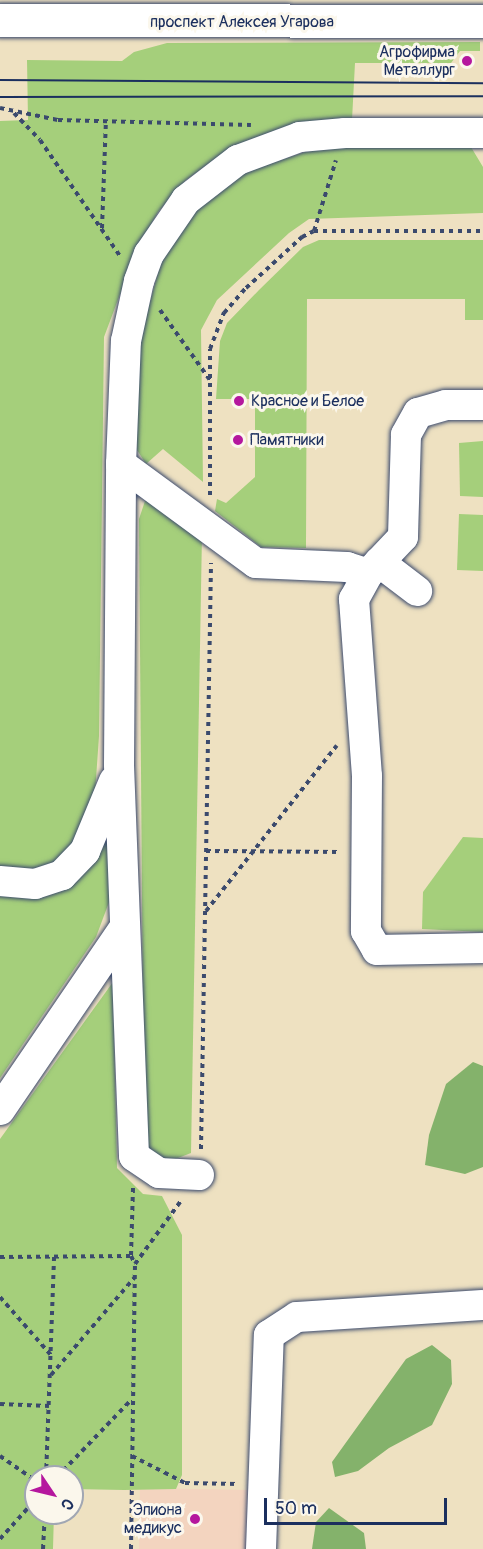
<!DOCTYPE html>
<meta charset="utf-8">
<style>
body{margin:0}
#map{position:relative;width:483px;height:1549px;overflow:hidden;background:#eee1c1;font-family:Pangolin,sans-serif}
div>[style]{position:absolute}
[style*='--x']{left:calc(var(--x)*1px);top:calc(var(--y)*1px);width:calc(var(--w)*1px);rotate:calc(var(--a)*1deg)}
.built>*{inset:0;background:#f3d4bf}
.green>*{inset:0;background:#a5cf7b}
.forest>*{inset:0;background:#84b26b}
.path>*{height:4px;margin-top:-2px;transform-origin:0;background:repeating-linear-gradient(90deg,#3b4a6d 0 4.5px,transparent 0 9px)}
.roads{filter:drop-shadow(0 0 2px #3b4a6d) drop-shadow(0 0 2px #3b4a6d)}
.minor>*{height:30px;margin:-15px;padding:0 15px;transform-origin:15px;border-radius:15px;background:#fff}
.major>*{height:33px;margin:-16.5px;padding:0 16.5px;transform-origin:16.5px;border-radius:16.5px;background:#fff}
.tram>*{height:1.5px;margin:-0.75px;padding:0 0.75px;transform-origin:0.75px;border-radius:0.75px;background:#1b2f5e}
.dots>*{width:16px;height:16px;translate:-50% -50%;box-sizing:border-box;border:3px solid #fbf7ec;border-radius:50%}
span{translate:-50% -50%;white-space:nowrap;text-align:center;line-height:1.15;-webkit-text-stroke:6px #fbf7ec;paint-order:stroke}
.street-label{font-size:16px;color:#1b2f5e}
.poi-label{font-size:16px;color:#1b2f5e}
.right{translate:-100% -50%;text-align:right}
.left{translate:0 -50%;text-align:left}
.north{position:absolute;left:24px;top:1465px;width:60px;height:60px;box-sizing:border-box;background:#fbf7ec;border:2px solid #a1a7b3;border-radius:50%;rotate:125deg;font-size:16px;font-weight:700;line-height:24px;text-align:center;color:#1b2f5e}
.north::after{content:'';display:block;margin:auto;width:21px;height:27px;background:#b5179e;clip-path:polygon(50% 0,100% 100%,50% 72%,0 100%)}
.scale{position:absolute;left:264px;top:1498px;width:183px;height:27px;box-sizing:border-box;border:3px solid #1b2f5e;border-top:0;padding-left:8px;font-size:18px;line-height:21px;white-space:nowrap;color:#1b2f5e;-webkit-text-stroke:4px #fbf7ec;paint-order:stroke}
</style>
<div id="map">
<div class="built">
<div style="clip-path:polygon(140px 1488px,251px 1490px,250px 1549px,139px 1549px)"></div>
</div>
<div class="green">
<div style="clip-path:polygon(480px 42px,480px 51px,460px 51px,451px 63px,355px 63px,352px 120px,218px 157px,186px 180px,158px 212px,137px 249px,104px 337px,99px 736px,95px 793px,76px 849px,37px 875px,0 871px,0 121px,28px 120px,27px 60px,122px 61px,134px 52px,167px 43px)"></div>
<div style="clip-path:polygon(347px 145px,471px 147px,483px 167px,483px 213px,309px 219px,289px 233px,217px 300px,201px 330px,203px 482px,163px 449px,146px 464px,137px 450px,137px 349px,161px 262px,198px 208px,248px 171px,305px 152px)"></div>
<div style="clip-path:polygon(319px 240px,483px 240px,483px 320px,465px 320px,465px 299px,307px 299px,306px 548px,261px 547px,215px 511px,217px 499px,226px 503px,255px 477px,255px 399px,216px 399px,220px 341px,227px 323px,259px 290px,303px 247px)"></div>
<div style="clip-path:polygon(483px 441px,483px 497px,460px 496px,459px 443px)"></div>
<div style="clip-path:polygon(145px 501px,158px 501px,202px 534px,191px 1153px,165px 1163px,144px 1148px,139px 519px)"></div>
<div style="clip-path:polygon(459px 514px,483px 515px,483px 571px,457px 570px)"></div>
<div style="clip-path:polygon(107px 836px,111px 897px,96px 937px,0 1078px,0 889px)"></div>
<div style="clip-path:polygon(463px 837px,483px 838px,483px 932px,422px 929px,423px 892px)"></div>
<div style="clip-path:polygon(113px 982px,117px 1168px,143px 1194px,162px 1196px,182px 1235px,182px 1475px,176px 1489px,124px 1490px,72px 1489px,72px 1477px,36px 1477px,36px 1513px,54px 1513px,53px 1549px,0 1549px,0 1139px)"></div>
</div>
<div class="forest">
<div style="clip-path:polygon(473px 1062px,483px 1066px,483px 1167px,465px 1174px,425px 1165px,429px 1135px,446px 1084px)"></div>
<div style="clip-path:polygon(432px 1345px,451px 1360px,452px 1384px,432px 1425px,389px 1448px,358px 1471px,335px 1477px,332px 1462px,406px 1359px)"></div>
<div style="clip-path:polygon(329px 1508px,364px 1533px,366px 1549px,312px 1549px,316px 1522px)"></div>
</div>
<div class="path">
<div style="--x:0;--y:108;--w:59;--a:11.7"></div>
<div style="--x:58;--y:120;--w:193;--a:1.5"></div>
<div style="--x:14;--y:113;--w:37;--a:46"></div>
<div style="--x:40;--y:140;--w:141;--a:55.4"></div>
<div style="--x:102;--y:228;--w:107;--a:-87.9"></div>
<div style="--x:314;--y:231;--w:74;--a:-72.8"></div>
<div style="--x:160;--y:310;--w:86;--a:54.5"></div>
<div style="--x:210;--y:495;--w:146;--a:-90"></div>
<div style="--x:210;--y:349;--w:39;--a:-69"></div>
<div style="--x:224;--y:313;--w:33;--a:-49"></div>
<div style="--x:246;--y:288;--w:76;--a:-42.3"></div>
<div style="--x:302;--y:237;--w:13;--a:-27"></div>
<div style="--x:314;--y:231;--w:169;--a:0"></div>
<div style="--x:206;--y:851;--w:134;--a:0.4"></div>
<div style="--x:206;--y:911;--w:211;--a:-51.7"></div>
<div style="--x:201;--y:1149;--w:586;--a:-89.02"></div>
<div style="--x:133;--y:1188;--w:68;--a:91.7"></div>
<div style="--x:131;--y:1256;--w:9;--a:63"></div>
<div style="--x:0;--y:1257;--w:131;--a:-0.4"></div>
<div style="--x:0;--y:1297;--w:77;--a:48.7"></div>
<div style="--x:51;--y:1375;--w:128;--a:-49.4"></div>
<div style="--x:0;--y:1404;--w:49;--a:2.3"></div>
<div style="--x:0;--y:1456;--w:44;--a:34.8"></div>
<div style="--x:132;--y:1456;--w:59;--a:27"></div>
<div style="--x:185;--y:1483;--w:53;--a:1.1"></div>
<div style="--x:46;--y:1477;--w:221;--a:-87.9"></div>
<div style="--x:57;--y:1477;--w:107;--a:-46.1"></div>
<div style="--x:0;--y:1539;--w:54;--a:-48"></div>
<div style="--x:43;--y:1549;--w:36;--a:-87"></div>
<div style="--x:131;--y:1549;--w:285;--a:-89.2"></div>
<div style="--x:135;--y:1264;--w:77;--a:-54"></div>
</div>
<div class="roads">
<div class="minor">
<div style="--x:483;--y:405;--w:37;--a:180"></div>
<div style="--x:446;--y:405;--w:29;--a:164"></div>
<div style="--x:418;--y:413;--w:25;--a:119"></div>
<div style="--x:406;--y:435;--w:102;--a:91.7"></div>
<div style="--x:403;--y:537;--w:51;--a:133.4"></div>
<div style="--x:368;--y:574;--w:29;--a:119"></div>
<div style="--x:354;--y:599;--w:177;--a:85.8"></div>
<div style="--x:367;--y:776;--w:155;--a:90.4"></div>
<div style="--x:366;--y:931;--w:22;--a:60"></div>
<div style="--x:377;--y:950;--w:106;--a:-1.1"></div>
<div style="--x:121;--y:464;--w:167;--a:36.3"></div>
<div style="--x:256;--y:563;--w:91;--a:2.5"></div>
<div style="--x:347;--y:567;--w:22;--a:18"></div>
<div style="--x:379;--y:562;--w:48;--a:37.3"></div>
<div style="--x:0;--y:881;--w:35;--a:5"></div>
<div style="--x:35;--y:884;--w:28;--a:-18"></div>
<div style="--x:62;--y:875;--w:33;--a:-46"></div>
<div style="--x:85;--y:851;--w:76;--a:-67.5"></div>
<div style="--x:0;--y:1110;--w:220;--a:-55.7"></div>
<div style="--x:199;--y:1175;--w:40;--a:-177.1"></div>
<div style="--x:159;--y:1173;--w:30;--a:-146"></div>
<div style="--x:134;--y:1156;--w:392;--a:-92.2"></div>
<div style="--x:119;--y:764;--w:300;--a:-89.6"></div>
<div style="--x:121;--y:464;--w:123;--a:-87.7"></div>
<div style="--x:126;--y:341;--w:61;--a:-77.8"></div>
<div style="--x:139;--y:281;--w:29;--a:-70"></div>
<div style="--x:149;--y:254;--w:65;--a:-55.6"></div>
<div style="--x:186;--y:200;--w:66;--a:-37.6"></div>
<div style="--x:238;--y:160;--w:66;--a:-20.4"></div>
<div style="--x:300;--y:137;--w:45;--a:-5.1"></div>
<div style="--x:345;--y:133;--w:138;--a:0"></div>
<div style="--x:261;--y:1549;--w:214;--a:-87.9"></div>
<div style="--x:269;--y:1335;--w:33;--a:-33"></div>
<div style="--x:297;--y:1317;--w:186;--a:-3.7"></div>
</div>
<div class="major">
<div style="--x:0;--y:20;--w:483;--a:0.1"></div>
</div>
</div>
<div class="tram">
<div style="--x:0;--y:80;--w:483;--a:0.4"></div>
<div style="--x:0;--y:97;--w:483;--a:-0.1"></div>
</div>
<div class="dots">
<div style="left:467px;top:61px;background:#b5179e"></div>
<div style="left:239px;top:401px;background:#b5179e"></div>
<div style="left:238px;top:440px;background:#b5179e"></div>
<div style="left:195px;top:1519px;background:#b5179e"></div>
</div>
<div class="street-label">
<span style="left:242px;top:22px">проспект Алексея Угарова</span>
</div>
<div class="poi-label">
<span class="right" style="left:455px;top:61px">Агрофирма<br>Металлург</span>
<span class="left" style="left:251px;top:401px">Красное и Белое</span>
<span class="left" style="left:250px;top:440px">Памятники</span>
<span class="right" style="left:182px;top:1519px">Эпиона<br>медикус</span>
</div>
<div class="north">С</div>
<div class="scale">50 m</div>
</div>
